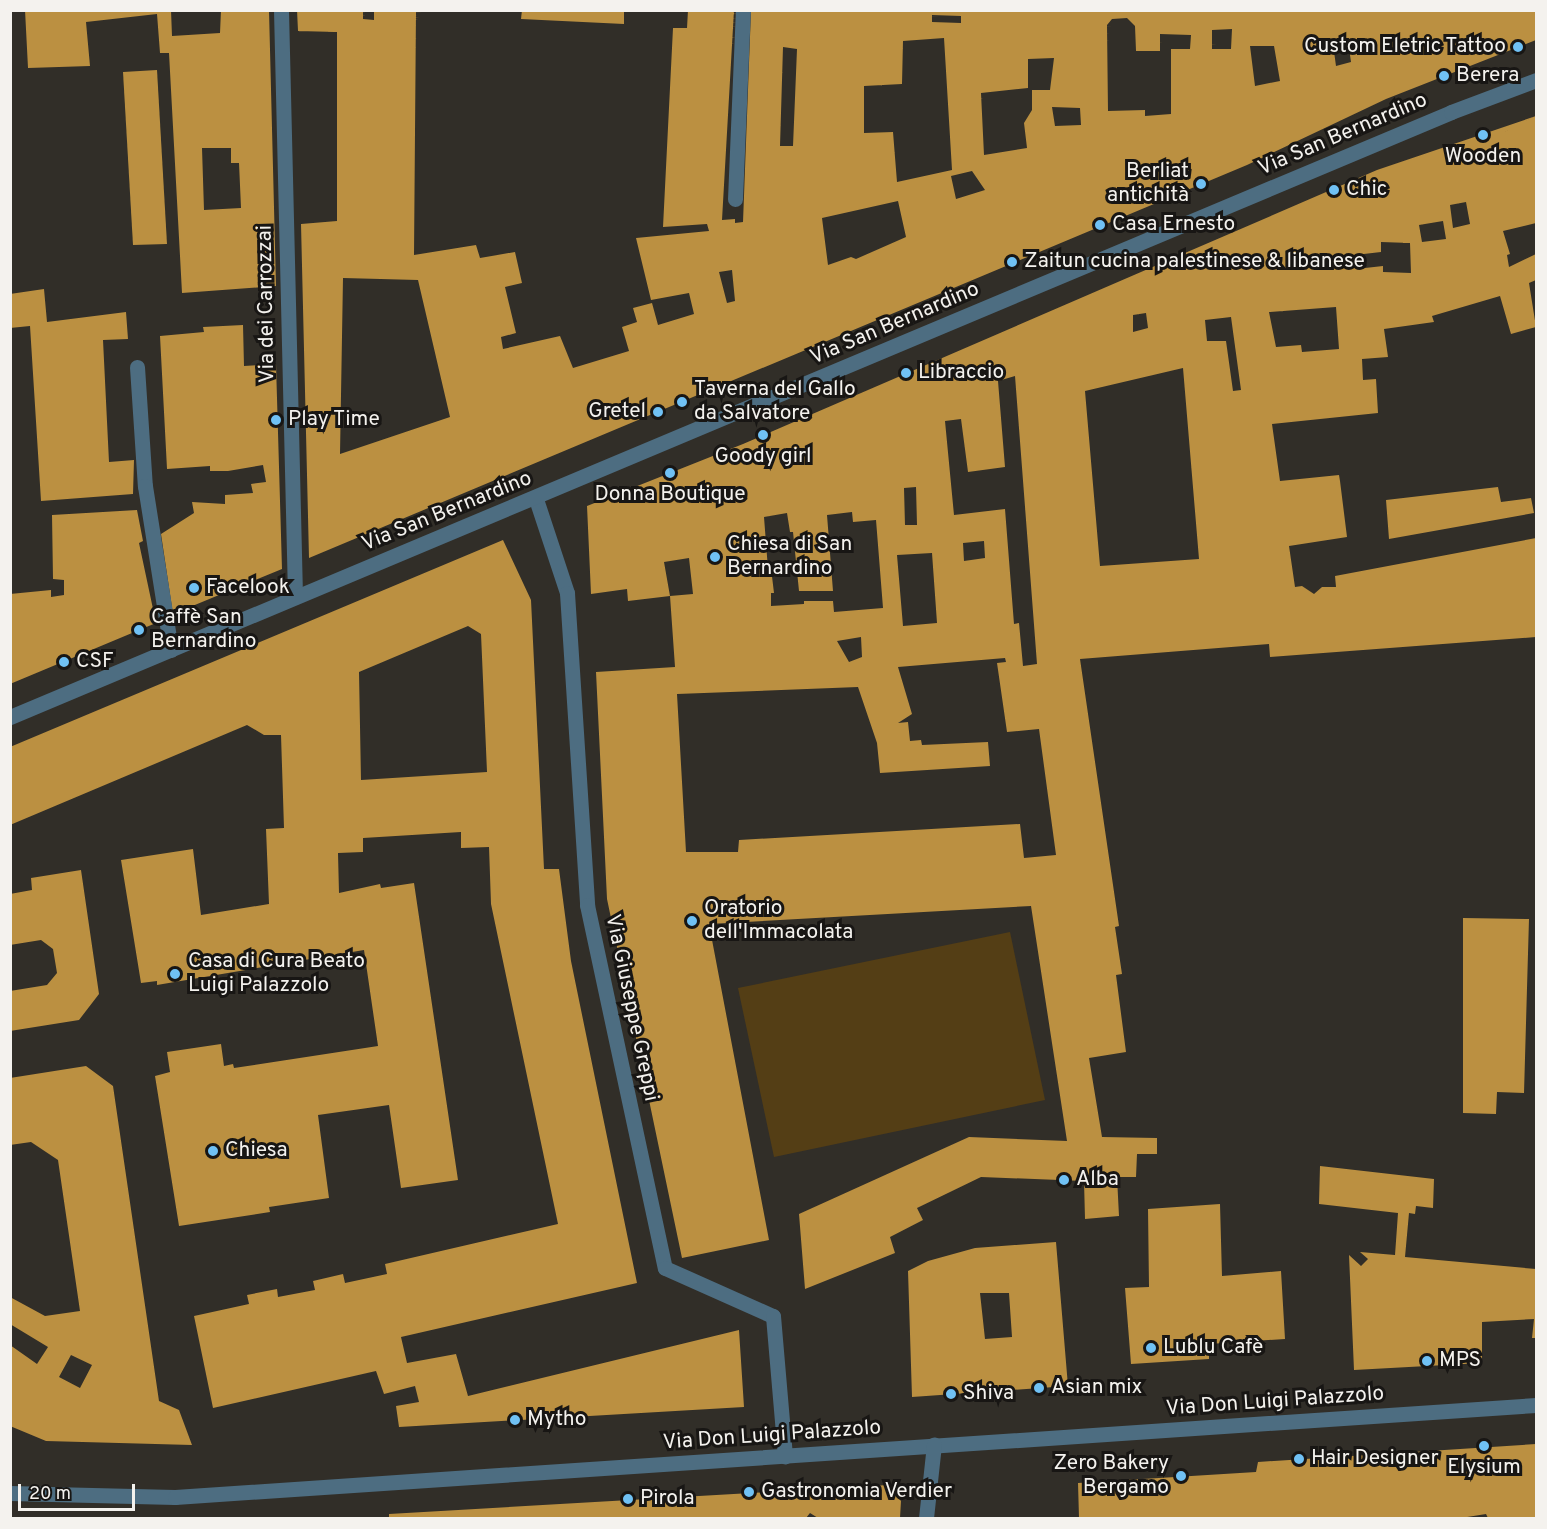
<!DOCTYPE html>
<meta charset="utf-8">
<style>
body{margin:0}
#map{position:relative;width:1547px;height:1529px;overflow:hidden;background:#312e28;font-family:Overpass,sans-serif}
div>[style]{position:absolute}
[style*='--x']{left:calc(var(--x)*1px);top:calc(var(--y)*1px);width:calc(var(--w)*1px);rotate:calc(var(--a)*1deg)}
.green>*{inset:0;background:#543e15}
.building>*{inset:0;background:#bb9041}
.street>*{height:15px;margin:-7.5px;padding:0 7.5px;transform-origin:7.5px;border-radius:7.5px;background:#4d6d81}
.dots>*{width:16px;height:16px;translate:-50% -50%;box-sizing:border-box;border:3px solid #181614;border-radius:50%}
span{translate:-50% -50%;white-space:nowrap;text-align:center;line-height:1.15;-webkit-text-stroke:6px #181614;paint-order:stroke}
.poi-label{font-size:21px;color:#f4f2ee}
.right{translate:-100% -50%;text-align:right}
.left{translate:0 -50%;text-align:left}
.street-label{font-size:21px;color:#f4f2ee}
.frame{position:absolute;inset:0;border:12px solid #f4f2ee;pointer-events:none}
.scale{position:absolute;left:18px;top:1484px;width:117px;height:27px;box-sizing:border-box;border:3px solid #f4f2ee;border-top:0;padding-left:8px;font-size:18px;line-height:21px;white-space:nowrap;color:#f4f2ee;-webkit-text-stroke:4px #181614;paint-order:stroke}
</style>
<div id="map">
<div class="green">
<div style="clip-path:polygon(1010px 932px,1045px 1100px,774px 1157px,738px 988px)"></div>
</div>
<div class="building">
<div style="clip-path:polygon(evenodd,25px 10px,171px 10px,172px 36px,220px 33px,221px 10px,269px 10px,276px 286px,182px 293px,169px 53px,160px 53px,157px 14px,86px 22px,90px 66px,28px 68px,25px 10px,202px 148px,231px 148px,231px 163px,239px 163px,241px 208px,204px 210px,202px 148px)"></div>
<div style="clip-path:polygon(evenodd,297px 10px,363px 10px,363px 19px,374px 20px,374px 10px,416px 10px,414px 255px,476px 245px,480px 258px,515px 252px,522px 283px,505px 287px,516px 333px,501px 337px,503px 349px,560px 336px,573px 368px,629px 351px,622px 327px,637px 322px,633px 308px,652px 303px,658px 325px,694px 314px,689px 293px,651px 300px,636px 238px,709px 231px,707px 224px,663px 227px,673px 28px,687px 28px,688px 10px,734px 10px,722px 220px,735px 219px,735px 223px,743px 222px,751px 10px,1536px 10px,1536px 40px,1386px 99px,1247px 165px,309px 558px,301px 224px,337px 221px,337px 32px,298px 31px,297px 10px,932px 15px,961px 16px,961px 23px,932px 22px,932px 15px,297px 10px,1127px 18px,1135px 26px,1136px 51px,1160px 51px,1160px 34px,1191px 35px,1190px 49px,1171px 49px,1171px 114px,1145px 116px,1145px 110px,1108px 111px,1107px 25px,1112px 19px,1127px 18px,297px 10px,1232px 29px,1231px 49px,1212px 49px,1212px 30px,1232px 29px,297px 10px,944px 38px,952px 170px,897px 182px,893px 132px,864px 133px,864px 86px,902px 84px,903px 41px,944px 38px,297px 10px,1348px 41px,1351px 62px,1336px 66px,1333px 44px,1348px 41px,297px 10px,1250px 46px,1274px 46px,1280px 81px,1255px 86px,1250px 46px,297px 10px,783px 47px,797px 49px,793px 146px,780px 146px,783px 47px,297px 10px,1054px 58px,1050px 90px,1032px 90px,1032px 110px,1024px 123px,1027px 148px,984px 155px,981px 93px,1028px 88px,1028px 59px,1054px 58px,297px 10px,1052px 107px,1080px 108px,1081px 125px,1055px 126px,1052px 107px,297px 10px,972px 171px,985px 190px,956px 199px,951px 176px,972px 171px,297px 10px,898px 201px,906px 237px,856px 259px,851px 257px,828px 265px,822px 218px,898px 201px,297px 10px,732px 270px,735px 301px,727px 303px,719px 272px,732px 270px,297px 10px,343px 278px,418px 280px,450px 417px,340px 454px,343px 278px)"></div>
<div style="clip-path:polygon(522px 10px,624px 10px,624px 24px,521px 19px)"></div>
<div style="clip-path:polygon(157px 70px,167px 244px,133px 245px,123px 72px)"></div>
<div style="clip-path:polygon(evenodd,1536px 116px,1536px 223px,1503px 231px,1510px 254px,1507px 255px,1509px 267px,1536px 254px,1536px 280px,1529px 283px,1536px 327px,1511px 334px,1500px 296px,1432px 316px,1434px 322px,1384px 329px,1388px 357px,1362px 359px,1363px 380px,1376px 379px,1378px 413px,1272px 424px,1280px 481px,1339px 475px,1340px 481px,1347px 537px,1289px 546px,1295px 587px,1302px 586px,1314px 594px,1322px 587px,1336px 587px,1335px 576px,1536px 538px,1536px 637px,1270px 657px,1269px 644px,1080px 659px,1119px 926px,1115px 927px,1122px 974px,1116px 975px,1126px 1052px,1089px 1058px,1102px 1137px,1157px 1138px,1157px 1154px,1137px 1154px,1136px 1177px,1117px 1177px,1119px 1216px,1085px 1219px,1084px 1181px,981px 1177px,917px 1208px,923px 1220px,890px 1237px,895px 1253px,805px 1289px,799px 1214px,969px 1137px,1067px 1141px,1031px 906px,709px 924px,769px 1240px,682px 1258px,607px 899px,596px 672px,675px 667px,670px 596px,628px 601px,627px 589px,591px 594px,587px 506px,743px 444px,1377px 170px,1536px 116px,1466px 202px,1470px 224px,1453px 228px,1450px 205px,1466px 202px,1536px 116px,1443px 221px,1446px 239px,1422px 242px,1419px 225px,1443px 221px,1536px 116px,1381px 242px,1410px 243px,1411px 273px,1383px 272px,1383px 266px,1356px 269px,1355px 255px,1381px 252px,1381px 242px,1536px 116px,1336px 307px,1339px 349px,1302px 352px,1301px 345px,1276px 347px,1269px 312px,1336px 307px,1536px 116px,1146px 313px,1148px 328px,1133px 332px,1133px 315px,1146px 313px,1536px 116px,1231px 317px,1241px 390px,1233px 391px,1226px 341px,1207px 341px,1205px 320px,1231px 317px,1536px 116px,1183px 368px,1199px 559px,1100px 566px,1085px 391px,1183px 368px,1536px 116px,1015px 376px,1037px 664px,1023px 666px,1019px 623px,1014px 624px,1005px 509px,954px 515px,945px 421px,961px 419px,968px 472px,1005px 467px,998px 381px,1015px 376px,1536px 116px,916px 487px,917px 525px,905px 525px,904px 488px,916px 487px,1536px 116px,852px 512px,853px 522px,876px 520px,883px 608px,834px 612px,833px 601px,804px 601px,804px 604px,771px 606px,771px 593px,774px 593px,771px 568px,768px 569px,764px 517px,787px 513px,790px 532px,793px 532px,799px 591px,833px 591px,827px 515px,852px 512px,1536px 116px,984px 541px,985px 558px,964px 561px,963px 543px,984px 541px,1536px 116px,932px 553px,937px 623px,903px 626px,897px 555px,932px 553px,1536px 116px,689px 558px,693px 594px,670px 596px,664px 562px,689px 558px,1536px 116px,861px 637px,862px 657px,849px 662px,837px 641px,861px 637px,1536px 116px,1005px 658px,1006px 662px,997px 663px,1007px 732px,1039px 729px,1056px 855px,1024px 858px,1020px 824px,739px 840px,738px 852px,686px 852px,677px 694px,858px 687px,877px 743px,880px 773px,990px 766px,988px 742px,922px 745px,921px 740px,910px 741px,908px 722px,898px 723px,912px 714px,898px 667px,1005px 658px)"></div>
<div style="clip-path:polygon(44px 289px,47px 322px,126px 312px,128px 339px,103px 340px,109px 462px,134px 460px,133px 494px,41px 501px,30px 326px,10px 328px,10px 294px)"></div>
<div style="clip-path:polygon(243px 325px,244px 366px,276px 364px,282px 569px,173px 614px,161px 534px,194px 513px,192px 502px,225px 504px,225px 495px,253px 493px,251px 484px,266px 482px,263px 465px,228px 471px,210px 471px,210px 466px,167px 469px,160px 336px,204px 332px,203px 327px)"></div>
<div style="clip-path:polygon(1498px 487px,1501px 502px,1531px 498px,1534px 513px,1389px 539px,1386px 500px)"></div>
<div style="clip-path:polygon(137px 510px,143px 541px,139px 543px,156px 623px,10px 684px,10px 594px,51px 590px,51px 597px,64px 595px,64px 580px,53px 579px,52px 515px)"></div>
<div style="clip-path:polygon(evenodd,503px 540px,531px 600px,544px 869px,559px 869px,571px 961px,637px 1283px,401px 1337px,407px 1363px,456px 1354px,468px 1396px,739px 1330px,744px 1407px,399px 1427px,396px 1406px,419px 1402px,415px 1386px,384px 1394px,376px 1371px,213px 1408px,194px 1316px,249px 1304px,247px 1295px,277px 1289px,278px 1297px,315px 1290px,313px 1281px,343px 1274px,345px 1283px,387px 1274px,385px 1264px,558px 1224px,491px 904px,489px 847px,461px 848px,461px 832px,363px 838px,363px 852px,338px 853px,339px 893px,380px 884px,381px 888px,414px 883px,458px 1180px,401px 1188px,389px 1105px,318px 1115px,329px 1198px,269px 1207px,270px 1212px,179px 1226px,155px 1076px,170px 1072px,167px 1052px,221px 1044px,224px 1066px,233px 1064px,234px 1068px,378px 1046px,364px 950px,157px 985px,157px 981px,141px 983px,121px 860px,193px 849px,201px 915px,269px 904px,266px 829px,284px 828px,281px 735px,264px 735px,247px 725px,10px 825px,10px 747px,503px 540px,468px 626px,481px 634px,487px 772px,361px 780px,359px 672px,468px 626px)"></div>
<div style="clip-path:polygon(81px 870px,99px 994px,79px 1020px,10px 1031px,10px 991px,47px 985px,57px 973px,53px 949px,41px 940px,10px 945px,10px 894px,32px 890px,31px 878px)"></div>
<div style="clip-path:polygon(1463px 918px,1529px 919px,1524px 1093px,1497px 1092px,1496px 1114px,1463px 1113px)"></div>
<div style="clip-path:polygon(evenodd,86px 1066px,113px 1086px,159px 1401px,179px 1410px,192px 1445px,46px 1441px,10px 1426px,10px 1345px,37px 1364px,48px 1347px,10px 1324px,10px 1297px,45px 1316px,80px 1311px,58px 1160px,31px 1142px,10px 1145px,10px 1078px,86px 1066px,71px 1355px,92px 1365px,80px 1388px,59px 1377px,71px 1355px)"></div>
<div style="clip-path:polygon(1320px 1166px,1434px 1179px,1433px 1208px,1416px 1206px,1415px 1214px,1409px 1213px,1405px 1257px,1536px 1269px,1536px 1338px,1532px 1338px,1534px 1319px,1482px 1322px,1482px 1363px,1354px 1370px,1349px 1255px,1361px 1266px,1368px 1259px,1360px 1252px,1395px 1255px,1398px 1213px,1319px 1204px)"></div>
<div style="clip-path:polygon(1220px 1204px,1222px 1276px,1281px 1271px,1285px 1339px,1209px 1344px,1209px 1359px,1131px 1364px,1125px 1288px,1149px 1287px,1148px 1209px)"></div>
<div style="clip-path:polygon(evenodd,1056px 1242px,1068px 1386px,912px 1397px,908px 1271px,928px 1261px,975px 1248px,1056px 1242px,980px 1293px,1009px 1293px,1012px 1337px,985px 1339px,980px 1293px)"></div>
<div style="clip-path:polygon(1536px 1444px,1536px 1518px,1488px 1518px,1486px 1514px,1461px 1518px,1079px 1518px,1078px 1483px,1256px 1472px,1258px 1462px)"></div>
<div style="clip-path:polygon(888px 1485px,901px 1501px,900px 1518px,818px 1518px,810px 1513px,806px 1518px,389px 1518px,389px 1514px)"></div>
</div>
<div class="street">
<div style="--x:281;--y:10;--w:587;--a:88.63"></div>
<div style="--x:735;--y:199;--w:189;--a:-87.6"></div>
<div style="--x:137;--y:367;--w:119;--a:86.2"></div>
<div style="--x:145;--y:486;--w:166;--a:81"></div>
<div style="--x:536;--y:499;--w:99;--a:71.7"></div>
<div style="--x:567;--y:593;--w:313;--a:86.3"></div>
<div style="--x:587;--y:905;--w:371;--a:77.9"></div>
<div style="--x:665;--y:1268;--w:118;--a:24"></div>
<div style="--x:773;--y:1316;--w:141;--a:85.1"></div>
<div style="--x:10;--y:717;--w:1563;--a:-22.77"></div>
<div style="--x:1451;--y:112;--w:91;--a:-20.6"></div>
<div style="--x:10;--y:1493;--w:165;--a:1.4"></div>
<div style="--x:175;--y:1497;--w:1364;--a:-3.87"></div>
<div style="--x:926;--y:1518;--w:74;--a:-83.8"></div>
</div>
<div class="dots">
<div style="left:1518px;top:47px;background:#70c1f4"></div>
<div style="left:1444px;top:76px;background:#70c1f4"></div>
<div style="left:1483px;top:135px;background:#70c1f4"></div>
<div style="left:1201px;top:184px;background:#70c1f4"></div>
<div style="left:1334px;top:190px;background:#70c1f4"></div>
<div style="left:1100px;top:225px;background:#70c1f4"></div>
<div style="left:1012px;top:262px;background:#70c1f4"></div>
<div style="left:906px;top:373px;background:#70c1f4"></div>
<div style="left:682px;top:402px;background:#70c1f4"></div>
<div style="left:658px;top:412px;background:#70c1f4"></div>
<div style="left:276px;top:420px;background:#70c1f4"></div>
<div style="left:763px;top:435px;background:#70c1f4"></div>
<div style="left:670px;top:473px;background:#70c1f4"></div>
<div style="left:715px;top:557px;background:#70c1f4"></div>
<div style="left:194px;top:588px;background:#70c1f4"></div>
<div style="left:139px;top:630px;background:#70c1f4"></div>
<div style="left:64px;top:662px;background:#70c1f4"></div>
<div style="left:692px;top:921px;background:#70c1f4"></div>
<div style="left:175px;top:974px;background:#70c1f4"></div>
<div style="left:213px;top:1151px;background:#70c1f4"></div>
<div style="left:1064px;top:1180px;background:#70c1f4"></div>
<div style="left:1151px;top:1348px;background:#70c1f4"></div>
<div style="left:1427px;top:1361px;background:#70c1f4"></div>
<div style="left:1039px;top:1388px;background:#70c1f4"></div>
<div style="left:951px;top:1394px;background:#70c1f4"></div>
<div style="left:515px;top:1420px;background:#70c1f4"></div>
<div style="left:1484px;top:1446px;background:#70c1f4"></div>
<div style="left:1299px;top:1459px;background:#70c1f4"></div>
<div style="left:1181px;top:1476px;background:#70c1f4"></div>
<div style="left:749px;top:1492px;background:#70c1f4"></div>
<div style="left:628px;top:1499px;background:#70c1f4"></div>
</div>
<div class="poi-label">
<span class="right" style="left:1506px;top:47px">Custom Eletric Tattoo</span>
<span class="left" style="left:1456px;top:76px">Berera</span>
<span style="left:1483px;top:157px">Wooden</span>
<span class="right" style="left:1189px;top:184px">Berliat<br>antichità</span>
<span class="left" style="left:1346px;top:190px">Chic</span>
<span class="left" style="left:1112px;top:225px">Casa Ernesto</span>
<span class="left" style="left:1024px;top:262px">Zaitun cucina palestinese &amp; libanese</span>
<span class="left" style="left:918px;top:373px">Libraccio</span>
<span class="left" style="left:694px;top:402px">Taverna del Gallo<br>da Salvatore</span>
<span class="right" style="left:646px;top:412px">Gretel</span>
<span class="left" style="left:288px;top:420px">Play Time</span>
<span style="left:763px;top:457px">Goody girl</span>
<span style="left:670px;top:495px">Donna Boutique</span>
<span class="left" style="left:727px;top:557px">Chiesa di San<br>Bernardino</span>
<span class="left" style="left:206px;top:588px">Facelook</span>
<span class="left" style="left:151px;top:630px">Caffè San<br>Bernardino</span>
<span class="left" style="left:76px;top:662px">CSF</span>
<span class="left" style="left:704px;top:921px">Oratorio<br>dell'Immacolata</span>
<span class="left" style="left:188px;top:974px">Casa di Cura Beato<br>Luigi Palazzolo</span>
<span class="left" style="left:225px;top:1151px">Chiesa</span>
<span class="left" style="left:1076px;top:1180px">Alba</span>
<span class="left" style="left:1163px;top:1348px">Lublu Cafè</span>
<span class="left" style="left:1439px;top:1361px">MPS</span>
<span class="left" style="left:1051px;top:1388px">Asian mix</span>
<span class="left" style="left:963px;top:1394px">Shiva</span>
<span class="left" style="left:527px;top:1420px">Mytho</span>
<span class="left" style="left:1311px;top:1459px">Hair Designer</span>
<span class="right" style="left:1169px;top:1476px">Zero Bakery<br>Bergamo</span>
<span style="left:1484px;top:1468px">Elysium</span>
<span class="left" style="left:761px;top:1492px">Gastronomia Verdier</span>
<span class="left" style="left:640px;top:1499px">Pirola</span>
</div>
<div class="street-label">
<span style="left:1343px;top:135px;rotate:-23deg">Via San Bernardino</span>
<span style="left:267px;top:304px;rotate:-91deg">Via dei Carrozzai</span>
<span style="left:895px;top:324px;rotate:-23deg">Via San Bernardino</span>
<span style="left:447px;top:512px;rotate:-22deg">Via San Bernardino</span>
<span style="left:631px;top:1008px;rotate:78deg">Via Giuseppe Greppi</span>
<span style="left:1275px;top:1402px;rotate:-4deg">Via Don Luigi Palazzolo</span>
<span style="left:772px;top:1436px;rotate:-4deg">Via Don Luigi Palazzolo</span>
</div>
<div class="frame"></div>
<div class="scale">20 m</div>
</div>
